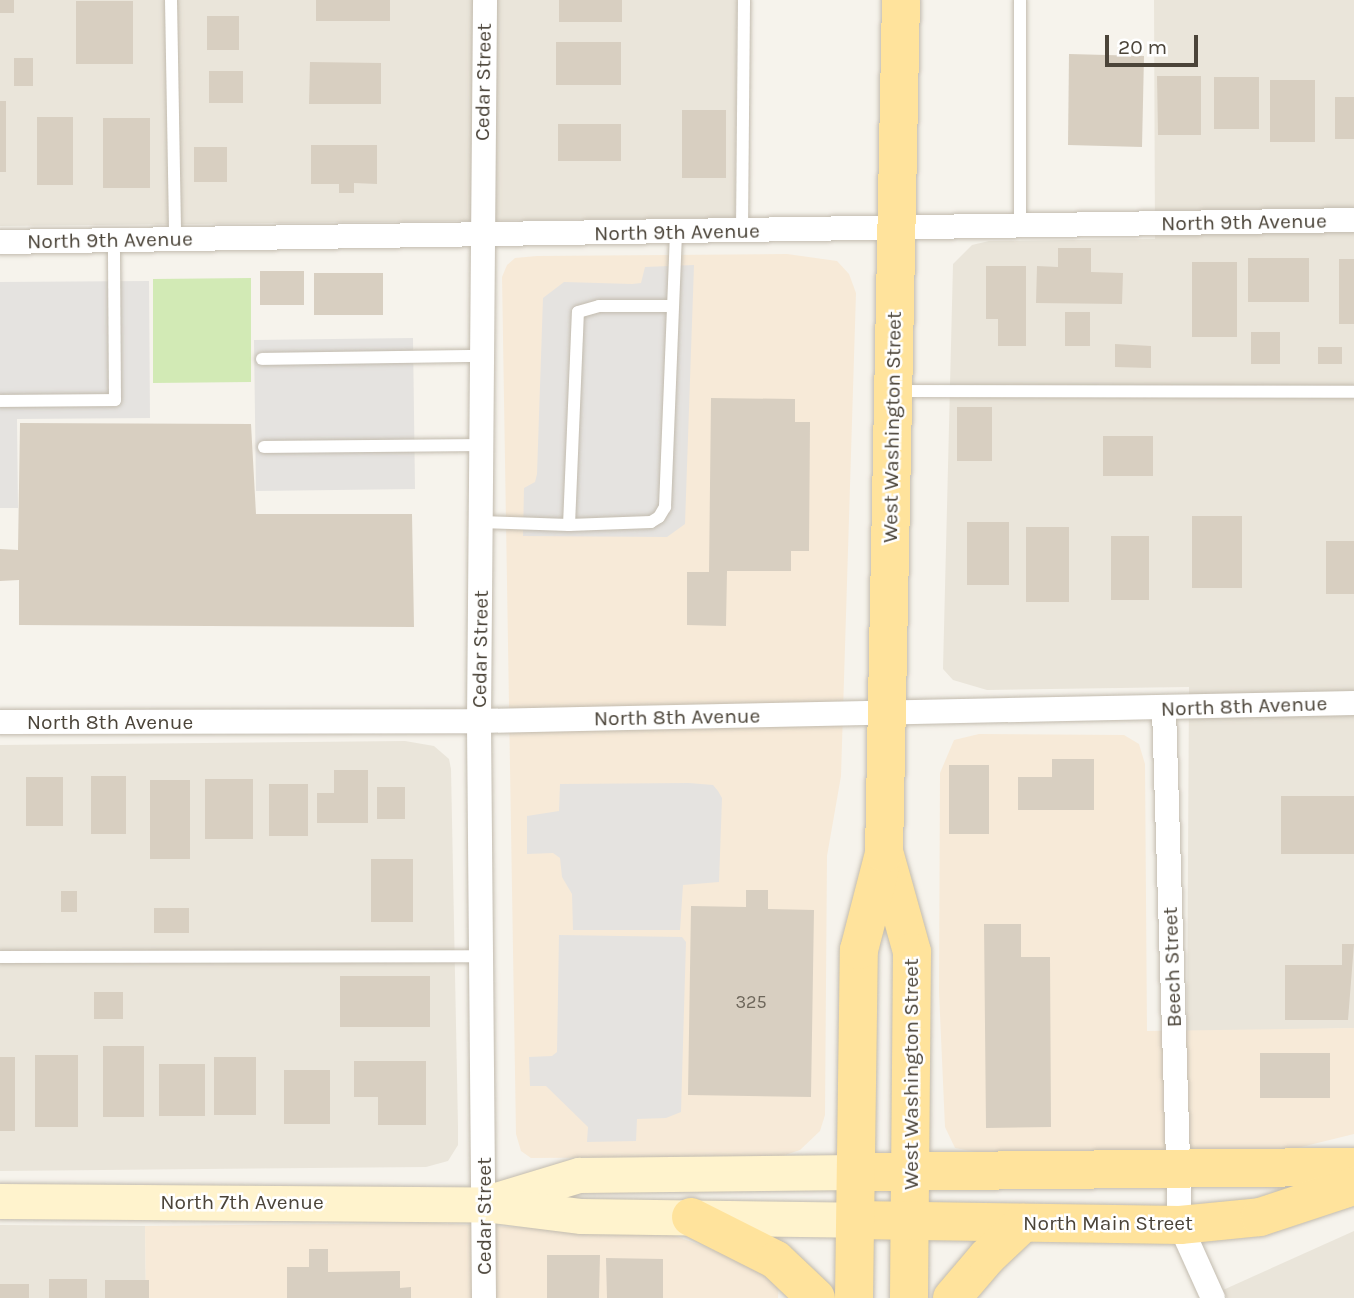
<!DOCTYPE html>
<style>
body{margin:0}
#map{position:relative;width:1354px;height:1298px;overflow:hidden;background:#f6f3ec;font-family:Karla,sans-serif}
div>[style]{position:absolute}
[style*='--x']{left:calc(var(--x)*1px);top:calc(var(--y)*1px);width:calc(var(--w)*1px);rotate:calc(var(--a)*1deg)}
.residential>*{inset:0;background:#eae5da}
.commercial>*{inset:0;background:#f7ead8}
.green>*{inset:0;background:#d2eab5}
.parking>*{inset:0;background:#e5e3e0}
.building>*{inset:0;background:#d8cfc1}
.roads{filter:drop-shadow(0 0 2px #c2bbae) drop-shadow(0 0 2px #c2bbae)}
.service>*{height:12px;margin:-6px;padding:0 6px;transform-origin:6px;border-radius:6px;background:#fff}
.minor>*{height:24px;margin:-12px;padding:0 12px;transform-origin:12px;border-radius:12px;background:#fff}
.secondary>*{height:35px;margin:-17.5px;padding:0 17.5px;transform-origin:17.5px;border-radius:17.5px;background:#fff3cd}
.primary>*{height:38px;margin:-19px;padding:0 19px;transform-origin:19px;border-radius:19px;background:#ffe39c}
span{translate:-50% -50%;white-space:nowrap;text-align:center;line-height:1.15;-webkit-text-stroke:5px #fff;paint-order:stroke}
.number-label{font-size:18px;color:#6e675b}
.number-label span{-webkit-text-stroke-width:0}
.street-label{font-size:21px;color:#4b4439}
.scale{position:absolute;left:1105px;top:35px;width:93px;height:32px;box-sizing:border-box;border:4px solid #4b4439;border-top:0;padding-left:9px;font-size:21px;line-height:24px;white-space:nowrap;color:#4b4439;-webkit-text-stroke:5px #fff;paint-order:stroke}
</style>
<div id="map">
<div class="residential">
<div style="clip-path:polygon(0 0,737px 0,735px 218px,0 226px)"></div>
<div style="clip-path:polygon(1154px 0,1354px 0,1354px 1028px,1187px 1033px,1189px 687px,987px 690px,953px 680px,943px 669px,953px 264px,972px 245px,989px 241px,1155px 239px)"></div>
<div style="clip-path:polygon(405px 741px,434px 746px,449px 759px,451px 769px,458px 1127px,458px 1145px,448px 1161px,426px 1167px,0 1171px,0 745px)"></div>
<div style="clip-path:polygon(0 1225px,145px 1226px,146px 1298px,0 1298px)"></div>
<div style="clip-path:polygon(1354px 1231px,1354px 1298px,1227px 1298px,1223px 1290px)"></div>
</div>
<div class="commercial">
<div style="clip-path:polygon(787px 254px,837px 261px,849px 274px,856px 293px,841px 776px,827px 856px,825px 1115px,820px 1131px,800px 1150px,782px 1156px,531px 1158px,521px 1151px,516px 1134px,502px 277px,507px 265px,515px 258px,537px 256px)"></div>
<div style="clip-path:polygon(979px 734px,1124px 735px,1139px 744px,1145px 764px,1147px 1031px,1354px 1028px,1354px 1134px,1289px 1150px,1019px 1160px,955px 1148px,945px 1127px,939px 992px,940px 773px,954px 740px)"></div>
<div style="clip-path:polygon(432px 1223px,673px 1235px,756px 1266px,779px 1281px,778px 1298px,146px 1298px,145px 1226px)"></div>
</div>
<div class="green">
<div style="clip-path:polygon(251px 278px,251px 382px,153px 383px,153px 279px)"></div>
</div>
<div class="parking">
<div style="clip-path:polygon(694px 265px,685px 524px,667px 537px,523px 536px,524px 488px,535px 482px,537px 474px,543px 298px,564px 282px,632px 284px,641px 283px,645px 267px)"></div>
<div style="clip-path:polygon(149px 281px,150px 418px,17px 419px,18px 508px,0 508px,0 282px)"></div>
<div style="clip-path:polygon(413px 338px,415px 489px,256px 491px,254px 340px)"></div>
<div style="clip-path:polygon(560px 784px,689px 783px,713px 785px,718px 791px,722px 798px,719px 882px,683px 885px,680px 930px,573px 930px,572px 894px,562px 877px,560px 858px,553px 853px,527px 854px,527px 816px,559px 811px)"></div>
<div style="clip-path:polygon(559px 935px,682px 937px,686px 942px,681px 1112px,666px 1118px,637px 1119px,636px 1141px,587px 1142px,588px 1127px,546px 1086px,530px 1086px,529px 1057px,552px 1056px,557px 1052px)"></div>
</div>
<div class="building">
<div style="clip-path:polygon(0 0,14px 0,14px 13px,0 13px)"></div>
<div style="clip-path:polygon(316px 0,390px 0,390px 21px,316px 21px)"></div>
<div style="clip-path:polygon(559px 0,622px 0,622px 22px,559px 22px)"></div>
<div style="clip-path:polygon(76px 1px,133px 1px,133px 64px,76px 64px)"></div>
<div style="clip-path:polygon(207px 16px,239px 16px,239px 50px,207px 50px)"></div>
<div style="clip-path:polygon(556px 42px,621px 42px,621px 85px,556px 85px)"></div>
<div style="clip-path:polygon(1069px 54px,1144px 56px,1142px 147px,1068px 145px)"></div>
<div style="clip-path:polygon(14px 58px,33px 58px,33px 86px,14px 86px)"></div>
<div style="clip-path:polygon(310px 62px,381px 63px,381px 104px,309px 104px)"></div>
<div style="clip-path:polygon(209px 71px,243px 71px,243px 103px,209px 103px)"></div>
<div style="clip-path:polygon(1157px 76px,1201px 76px,1201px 135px,1158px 135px)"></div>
<div style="clip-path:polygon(1214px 77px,1259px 77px,1259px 129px,1214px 129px)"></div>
<div style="clip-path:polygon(1270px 80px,1315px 80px,1315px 142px,1270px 142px)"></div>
<div style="clip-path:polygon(1335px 97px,1354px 97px,1354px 139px,1335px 139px)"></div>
<div style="clip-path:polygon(0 101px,6px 101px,6px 172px,0 172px)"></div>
<div style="clip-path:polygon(682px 110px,726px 110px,726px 178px,682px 178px)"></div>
<div style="clip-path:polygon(37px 117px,73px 117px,73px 185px,37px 185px)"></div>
<div style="clip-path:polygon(103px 118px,150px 118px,150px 188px,103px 188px)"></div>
<div style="clip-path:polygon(558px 124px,621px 124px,621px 161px,558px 161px)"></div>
<div style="clip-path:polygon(311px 145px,377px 145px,377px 184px,354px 183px,354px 193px,339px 193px,339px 184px,311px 184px)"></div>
<div style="clip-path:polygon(194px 147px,227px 147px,227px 182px,194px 182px)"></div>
<div style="clip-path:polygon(1058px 248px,1091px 248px,1091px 272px,1123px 273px,1122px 304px,1036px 303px,1037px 266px,1058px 267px)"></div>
<div style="clip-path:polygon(1248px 258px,1309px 258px,1309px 302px,1248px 302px)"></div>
<div style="clip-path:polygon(1339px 259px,1354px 259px,1354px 324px,1339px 324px)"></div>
<div style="clip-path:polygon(1192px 262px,1237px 262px,1237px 337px,1192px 337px)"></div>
<div style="clip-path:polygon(986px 266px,1026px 266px,1026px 346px,998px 346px,998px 319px,986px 319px)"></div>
<div style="clip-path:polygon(260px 271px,304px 271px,304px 305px,260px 305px)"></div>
<div style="clip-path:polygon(314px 273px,383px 273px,383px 315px,314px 315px)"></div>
<div style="clip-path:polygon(1065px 312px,1090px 312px,1090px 346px,1065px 346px)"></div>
<div style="clip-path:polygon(1251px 332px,1280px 332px,1280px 364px,1251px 364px)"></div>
<div style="clip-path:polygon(1115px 344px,1151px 346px,1151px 368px,1115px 367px)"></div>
<div style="clip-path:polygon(1318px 347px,1342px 347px,1342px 364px,1318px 364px)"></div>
<div style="clip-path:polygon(711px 398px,795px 399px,795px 422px,810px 422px,809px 551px,791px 551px,791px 571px,727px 571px,726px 626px,687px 625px,687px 572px,709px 572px)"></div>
<div style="clip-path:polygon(957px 407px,992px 407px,992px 461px,957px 461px)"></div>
<div style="clip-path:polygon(20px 423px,251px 424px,256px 514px,412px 514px,414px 627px,19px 625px,19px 580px,0 581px,0 549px,18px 550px)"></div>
<div style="clip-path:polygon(1103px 436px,1153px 436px,1153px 476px,1103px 476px)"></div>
<div style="clip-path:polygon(1192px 516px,1242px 516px,1242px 588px,1192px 588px)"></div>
<div style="clip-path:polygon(967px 522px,1009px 522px,1009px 585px,967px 585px)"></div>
<div style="clip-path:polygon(1026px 527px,1069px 527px,1069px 602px,1026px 602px)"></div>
<div style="clip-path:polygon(1111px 536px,1149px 536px,1149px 600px,1111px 600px)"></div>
<div style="clip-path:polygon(1326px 541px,1354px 541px,1354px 594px,1326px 594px)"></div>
<div style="clip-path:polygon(1052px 759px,1094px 759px,1094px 810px,1018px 810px,1018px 777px,1052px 777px)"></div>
<div style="clip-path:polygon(949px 765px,989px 765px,989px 834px,949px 834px)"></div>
<div style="clip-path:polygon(334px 770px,368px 770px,368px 823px,317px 823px,317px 793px,334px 793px)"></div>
<div style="clip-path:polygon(91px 776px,126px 776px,126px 834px,91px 834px)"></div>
<div style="clip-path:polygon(26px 777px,63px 777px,63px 826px,26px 826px)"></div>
<div style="clip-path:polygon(205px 779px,253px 779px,253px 839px,205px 839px)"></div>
<div style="clip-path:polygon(150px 780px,190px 780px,190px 859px,150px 859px)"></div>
<div style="clip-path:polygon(269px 784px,308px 784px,308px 836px,269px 836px)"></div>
<div style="clip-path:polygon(377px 787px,405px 787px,405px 819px,377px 819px)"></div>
<div style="clip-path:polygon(1281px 796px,1354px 796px,1354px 854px,1281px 854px)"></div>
<div style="clip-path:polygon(371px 859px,413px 859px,413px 922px,371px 922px)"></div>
<div style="clip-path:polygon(746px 890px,768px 890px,768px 909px,814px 910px,811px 1097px,688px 1095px,691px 906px,746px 907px)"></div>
<div style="clip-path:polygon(61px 891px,77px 891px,77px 912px,61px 912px)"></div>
<div style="clip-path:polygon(154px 908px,189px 908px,189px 933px,154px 933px)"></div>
<div style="clip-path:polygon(984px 924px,1021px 924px,1021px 957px,1050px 957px,1051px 1127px,986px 1128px)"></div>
<div style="clip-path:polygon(1342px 944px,1354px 944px,1348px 1020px,1285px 1020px,1285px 965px,1342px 965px)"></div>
<div style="clip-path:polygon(340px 976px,430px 976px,430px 1027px,340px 1027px)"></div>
<div style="clip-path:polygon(94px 992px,123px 992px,123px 1019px,94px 1019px)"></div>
<div style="clip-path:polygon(103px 1046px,144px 1046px,144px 1117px,103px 1117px)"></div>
<div style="clip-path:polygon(1260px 1053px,1330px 1053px,1330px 1098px,1260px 1098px)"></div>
<div style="clip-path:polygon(35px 1055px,78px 1055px,78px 1127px,35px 1127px)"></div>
<div style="clip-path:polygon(0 1057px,15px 1057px,15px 1131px,0 1131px)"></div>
<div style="clip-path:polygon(214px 1057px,256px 1057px,256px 1115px,214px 1115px)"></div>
<div style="clip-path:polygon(354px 1061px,426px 1061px,426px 1125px,378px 1125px,378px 1097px,354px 1097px)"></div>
<div style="clip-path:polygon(159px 1064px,205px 1064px,205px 1116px,159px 1116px)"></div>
<div style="clip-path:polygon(284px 1070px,330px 1070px,330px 1124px,284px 1124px)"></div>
<div style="clip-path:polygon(309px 1249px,328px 1249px,328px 1272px,400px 1271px,400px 1288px,411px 1287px,411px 1298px,287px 1298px,287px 1267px,309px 1267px)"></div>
<div style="clip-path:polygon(547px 1255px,600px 1255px,599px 1298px,547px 1298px)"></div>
<div style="clip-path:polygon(606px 1258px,663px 1259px,663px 1298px,607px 1298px)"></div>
<div style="clip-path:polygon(49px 1279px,87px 1279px,87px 1298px,49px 1298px)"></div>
<div style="clip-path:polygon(105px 1280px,149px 1280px,149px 1298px,105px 1298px)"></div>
<div style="clip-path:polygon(0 1284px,29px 1284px,29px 1298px,0 1298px)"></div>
</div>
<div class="roads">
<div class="service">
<div style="--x:171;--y:0;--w:240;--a:89"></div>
<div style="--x:1020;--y:0;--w:226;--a:90"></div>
<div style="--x:742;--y:231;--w:231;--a:-89.5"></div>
<div style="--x:262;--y:359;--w:218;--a:-0.8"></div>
<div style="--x:896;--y:391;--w:458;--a:0.1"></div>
<div style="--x:0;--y:401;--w:115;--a:-0.5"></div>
<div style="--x:115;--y:400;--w:160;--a:-90.4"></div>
<div style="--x:264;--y:447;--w:215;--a:-0.5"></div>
<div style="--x:481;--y:522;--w:88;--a:2"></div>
<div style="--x:569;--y:525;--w:82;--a:-2.1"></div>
<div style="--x:651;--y:522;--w:9;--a:-32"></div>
<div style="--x:659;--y:517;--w:12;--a:-59"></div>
<div style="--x:665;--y:507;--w:275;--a:-87.7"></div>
<div style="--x:569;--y:525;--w:213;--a:-87.6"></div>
<div style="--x:578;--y:312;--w:22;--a:-16"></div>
<div style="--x:599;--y:306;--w:74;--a:0"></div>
<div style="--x:0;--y:957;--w:481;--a:-0.1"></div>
</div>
<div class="minor">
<div style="--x:0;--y:242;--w:1354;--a:-0.93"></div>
<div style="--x:1164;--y:709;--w:516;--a:88.22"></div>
<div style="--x:1180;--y:1225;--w:80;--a:65.7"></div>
<div style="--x:0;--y:722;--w:479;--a:-0.1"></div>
<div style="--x:479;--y:721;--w:875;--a:-1.18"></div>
<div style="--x:484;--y:1298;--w:577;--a:-90.5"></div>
<div style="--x:479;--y:721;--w:721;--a:-89.52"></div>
</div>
<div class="secondary">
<div style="--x:496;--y:1200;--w:87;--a:-16.8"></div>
<div style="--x:579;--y:1175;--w:277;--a:-0.6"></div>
<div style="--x:0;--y:1201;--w:484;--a:0.4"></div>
<div style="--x:484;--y:1204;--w:98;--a:7.1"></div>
<div style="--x:581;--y:1216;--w:275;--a:0.8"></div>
</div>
<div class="primary">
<div style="--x:885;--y:855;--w:101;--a:74.4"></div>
<div style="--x:912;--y:952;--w:346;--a:90.5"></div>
<div style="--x:856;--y:1172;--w:498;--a:-0.6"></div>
<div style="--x:691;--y:1217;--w:95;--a:26.8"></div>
<div style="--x:776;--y:1260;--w:55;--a:43.5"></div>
<div style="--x:856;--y:1220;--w:324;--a:0.9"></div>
<div style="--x:1180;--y:1225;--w:80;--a:-5.7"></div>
<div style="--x:1260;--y:1217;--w:99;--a:-18.3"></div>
<div style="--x:854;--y:1298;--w:348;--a:-89.2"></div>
<div style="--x:859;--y:950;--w:100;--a:-75.5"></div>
<div style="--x:884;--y:853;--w:853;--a:-88.86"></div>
<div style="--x:952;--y:1298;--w:54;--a:-49.5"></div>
<div style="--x:987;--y:1257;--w:50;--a:-43.4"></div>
</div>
</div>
<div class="number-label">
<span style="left:751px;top:1002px">325</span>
</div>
<div class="street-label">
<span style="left:483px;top:82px;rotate:-89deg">Cedar Street</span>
<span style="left:1244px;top:222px;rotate:-1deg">North 9th Avenue</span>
<span style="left:677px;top:232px;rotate:-1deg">North 9th Avenue</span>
<span style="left:110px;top:240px;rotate:-1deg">North 9th Avenue</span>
<span style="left:892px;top:427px;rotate:-89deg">West Washington Street</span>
<span style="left:480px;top:649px;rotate:-89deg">Cedar Street</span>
<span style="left:1244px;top:706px;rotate:-2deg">North 8th Avenue</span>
<span style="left:677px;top:717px;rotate:-1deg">North 8th Avenue</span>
<span style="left:110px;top:722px">North 8th Avenue</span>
<span style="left:1172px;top:967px;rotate:-92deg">Beech Street</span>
<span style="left:911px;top:1074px;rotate:-90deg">West Washington Street</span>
<span style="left:242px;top:1202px">North 7th Avenue</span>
<span style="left:484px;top:1216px;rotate:-90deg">Cedar Street</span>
<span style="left:1108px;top:1223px">North Main Street</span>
</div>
<div class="scale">20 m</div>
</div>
